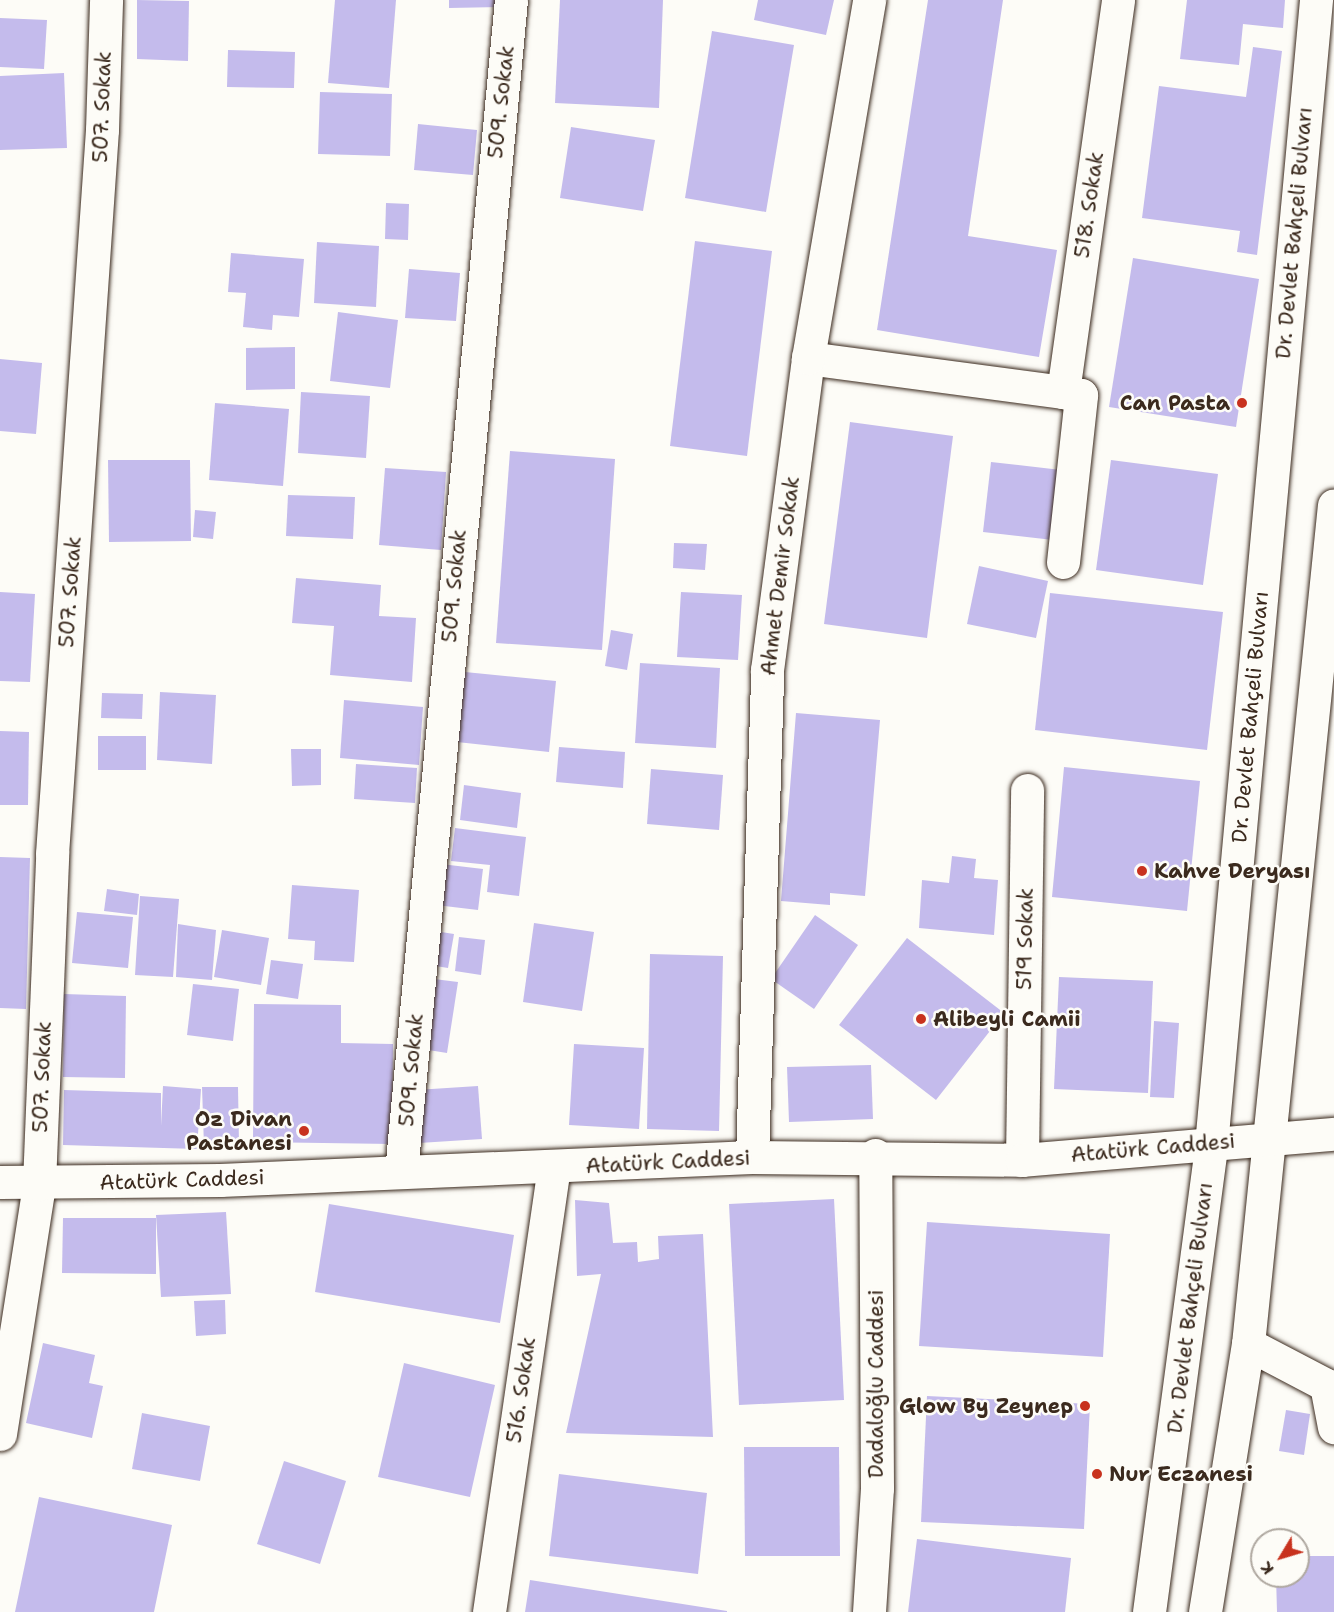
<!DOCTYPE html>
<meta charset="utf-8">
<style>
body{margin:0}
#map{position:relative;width:1334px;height:1612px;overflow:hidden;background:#fdfcf7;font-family:"Shantell Sans",sans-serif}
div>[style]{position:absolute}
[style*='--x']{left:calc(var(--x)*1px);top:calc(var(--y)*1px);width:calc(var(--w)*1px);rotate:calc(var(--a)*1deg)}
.building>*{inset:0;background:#c4bbec}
.roads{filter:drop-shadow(0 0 2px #3b2a1e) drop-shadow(0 0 2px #3b2a1e)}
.street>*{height:33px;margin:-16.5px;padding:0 16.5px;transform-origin:16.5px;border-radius:16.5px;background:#fdfcf7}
.secondary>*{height:33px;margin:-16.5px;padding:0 16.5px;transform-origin:16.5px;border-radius:16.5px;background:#fdfcf7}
.dots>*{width:16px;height:16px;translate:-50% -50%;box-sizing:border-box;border:3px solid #fdfcf7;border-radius:50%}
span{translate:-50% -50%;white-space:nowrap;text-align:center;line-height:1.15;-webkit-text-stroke:5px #fdfcf7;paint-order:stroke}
.street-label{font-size:21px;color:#3b2a1e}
.poi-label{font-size:21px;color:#3b2a1e;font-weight:700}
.right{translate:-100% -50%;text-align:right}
.left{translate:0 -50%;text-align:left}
.north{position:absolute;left:1250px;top:1528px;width:60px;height:60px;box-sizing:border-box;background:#fdfcf7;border:2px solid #afa8a0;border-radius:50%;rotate:232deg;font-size:16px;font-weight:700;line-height:24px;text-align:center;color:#3b2a1e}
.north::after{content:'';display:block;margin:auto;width:21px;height:27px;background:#c8321e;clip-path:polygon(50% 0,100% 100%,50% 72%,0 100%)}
</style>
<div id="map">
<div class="building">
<div style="clip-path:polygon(137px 0,189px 1px,188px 61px,137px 59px)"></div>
<div style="clip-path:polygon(335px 0,396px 0,389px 88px,328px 83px)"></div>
<div style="clip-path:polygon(449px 0,499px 0,500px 7px,449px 8px)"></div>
<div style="clip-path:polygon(560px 0,663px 0,659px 108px,555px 103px)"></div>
<div style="clip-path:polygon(758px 0,834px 0,826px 35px,754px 20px)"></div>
<div style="clip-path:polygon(928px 0,1003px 0,968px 236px,1057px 250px,1039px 357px,877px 330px)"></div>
<div style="clip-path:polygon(1187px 0,1285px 0,1283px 28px,1243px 24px,1239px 65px,1180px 59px)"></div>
<div style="clip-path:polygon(0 18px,47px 20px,44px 69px,0 67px)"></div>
<div style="clip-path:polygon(712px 31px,794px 45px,766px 212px,685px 198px)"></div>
<div style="clip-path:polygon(1253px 47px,1282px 51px,1257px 255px,1237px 252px,1240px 231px,1142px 218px,1159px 86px,1246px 97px)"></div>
<div style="clip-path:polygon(228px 50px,295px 52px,294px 88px,227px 87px)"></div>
<div style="clip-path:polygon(64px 73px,67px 148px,0 150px,0 76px)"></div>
<div style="clip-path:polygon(320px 92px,392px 94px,390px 156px,318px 154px)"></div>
<div style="clip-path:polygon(418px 124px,477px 130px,473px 175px,414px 170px)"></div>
<div style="clip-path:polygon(571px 127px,655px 140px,643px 211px,560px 198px)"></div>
<div style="clip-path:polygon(386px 203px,409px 204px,408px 240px,385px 239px)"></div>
<div style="clip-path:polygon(695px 241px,772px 251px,747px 456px,670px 446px)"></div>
<div style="clip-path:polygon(317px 242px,379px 246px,376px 307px,314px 303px)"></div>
<div style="clip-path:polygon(231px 253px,304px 259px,299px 317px,273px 315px,272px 330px,243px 327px,246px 293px,228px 292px)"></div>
<div style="clip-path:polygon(1133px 258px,1259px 279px,1236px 427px,1109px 407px)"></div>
<div style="clip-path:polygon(409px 269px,460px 273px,456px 321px,405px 318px)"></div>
<div style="clip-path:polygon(338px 312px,398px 320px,390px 388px,330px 381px)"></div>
<div style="clip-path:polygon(295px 347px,295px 389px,246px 390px,246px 348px)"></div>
<div style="clip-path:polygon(0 359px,42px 363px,36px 434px,0 431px)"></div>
<div style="clip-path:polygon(301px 392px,370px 396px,366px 458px,298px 453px)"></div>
<div style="clip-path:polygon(215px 403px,289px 409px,283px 486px,209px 480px)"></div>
<div style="clip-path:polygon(850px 422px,953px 436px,927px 638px,824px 624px)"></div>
<div style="clip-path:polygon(510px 451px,615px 459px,602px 650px,496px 643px)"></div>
<div style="clip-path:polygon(108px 460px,190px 460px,191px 541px,109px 542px)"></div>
<div style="clip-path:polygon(1111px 460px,1218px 474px,1203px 585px,1096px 570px)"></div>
<div style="clip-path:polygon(991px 462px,1061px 470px,1053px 540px,983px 532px)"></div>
<div style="clip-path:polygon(385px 468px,446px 472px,441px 550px,379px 545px)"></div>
<div style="clip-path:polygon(288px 495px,355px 497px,353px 539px,286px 536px)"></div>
<div style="clip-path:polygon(195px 510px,216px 512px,213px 539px,193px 537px)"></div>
<div style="clip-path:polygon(674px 543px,707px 544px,705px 570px,673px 568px)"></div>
<div style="clip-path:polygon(979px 566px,1048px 581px,1036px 638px,967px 624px)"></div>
<div style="clip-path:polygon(296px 578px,381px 585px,379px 616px,416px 618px,412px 682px,330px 675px,334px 626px,292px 623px)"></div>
<div style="clip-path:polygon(0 592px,35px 594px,30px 682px,0 681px)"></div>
<div style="clip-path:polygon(681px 592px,742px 595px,738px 660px,677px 657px)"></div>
<div style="clip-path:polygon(1050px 593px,1223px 612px,1207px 750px,1035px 730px)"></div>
<div style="clip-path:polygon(611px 630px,633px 634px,627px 670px,605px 666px)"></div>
<div style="clip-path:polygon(640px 663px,720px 668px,716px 748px,635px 743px)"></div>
<div style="clip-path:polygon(465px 672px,556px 681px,549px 752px,457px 742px)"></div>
<div style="clip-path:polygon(160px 692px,216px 695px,212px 764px,157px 760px)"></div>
<div style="clip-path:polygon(102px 693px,143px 694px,142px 719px,101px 718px)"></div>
<div style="clip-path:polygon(344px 700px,423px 707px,419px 765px,340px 758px)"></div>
<div style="clip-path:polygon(796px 713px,880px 720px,865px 896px,830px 893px,830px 905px,781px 901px)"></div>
<div style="clip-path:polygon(0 731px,29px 732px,28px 805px,0 805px)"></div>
<div style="clip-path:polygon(98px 736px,146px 736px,146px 770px,98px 770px)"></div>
<div style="clip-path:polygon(559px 747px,625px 752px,623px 788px,556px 782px)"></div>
<div style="clip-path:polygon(291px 749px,321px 749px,321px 785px,292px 786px)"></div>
<div style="clip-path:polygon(356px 764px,417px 768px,415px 803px,354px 799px)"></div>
<div style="clip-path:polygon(1064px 767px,1200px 781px,1187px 911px,1052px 897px)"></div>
<div style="clip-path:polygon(651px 769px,723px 775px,719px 830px,647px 824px)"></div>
<div style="clip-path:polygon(464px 785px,521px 793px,517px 828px,460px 820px)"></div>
<div style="clip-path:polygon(455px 828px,526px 837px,519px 896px,487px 892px,490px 865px,451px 861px)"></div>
<div style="clip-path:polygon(952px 856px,976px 859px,974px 878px,998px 880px,994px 935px,919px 928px,922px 880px,949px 883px)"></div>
<div style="clip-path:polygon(0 857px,30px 858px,26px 1009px,0 1008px)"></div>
<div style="clip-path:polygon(441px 864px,483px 869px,478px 910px,436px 905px)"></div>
<div style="clip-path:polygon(292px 885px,359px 890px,354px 962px,314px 960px,315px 941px,288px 939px)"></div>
<div style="clip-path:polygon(107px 889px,139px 894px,137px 915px,104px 911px)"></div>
<div style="clip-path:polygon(140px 896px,179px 899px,173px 977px,135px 975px)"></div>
<div style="clip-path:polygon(77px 912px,133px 917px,128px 968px,72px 963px)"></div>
<div style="clip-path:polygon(815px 915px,858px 945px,814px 1009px,771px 979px)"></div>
<div style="clip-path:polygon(534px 923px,594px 932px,582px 1011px,523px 1002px)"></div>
<div style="clip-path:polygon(178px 924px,216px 930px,212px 980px,176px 977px)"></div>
<div style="clip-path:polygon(222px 930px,269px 938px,261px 985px,214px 977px)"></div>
<div style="clip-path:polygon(428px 930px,454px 934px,448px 968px,423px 964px)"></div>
<div style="clip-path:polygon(459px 937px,485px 940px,481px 975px,455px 971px)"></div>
<div style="clip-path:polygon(907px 938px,1004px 1013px,936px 1100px,839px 1025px)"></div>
<div style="clip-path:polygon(650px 954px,723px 956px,719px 1131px,647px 1129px)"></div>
<div style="clip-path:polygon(271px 960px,303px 964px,298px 999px,266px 994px)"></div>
<div style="clip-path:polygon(1059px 977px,1153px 981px,1148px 1093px,1054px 1089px)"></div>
<div style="clip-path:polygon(426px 978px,458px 982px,447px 1053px,416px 1048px)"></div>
<div style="clip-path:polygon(193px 984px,239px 989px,233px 1041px,187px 1035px)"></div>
<div style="clip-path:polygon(64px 994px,126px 996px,125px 1078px,63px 1077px)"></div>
<div style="clip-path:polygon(254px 1004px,341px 1005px,341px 1043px,393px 1044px,392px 1144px,253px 1142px)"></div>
<div style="clip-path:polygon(1154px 1021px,1179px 1023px,1174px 1098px,1150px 1097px)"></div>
<div style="clip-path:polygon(574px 1044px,644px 1048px,639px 1129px,569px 1125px)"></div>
<div style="clip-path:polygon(871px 1065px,873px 1119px,789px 1122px,787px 1067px)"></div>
<div style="clip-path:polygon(163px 1086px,201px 1089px,197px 1149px,63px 1145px,64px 1090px,161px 1093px,161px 1126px)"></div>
<div style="clip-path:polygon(478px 1086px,482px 1139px,419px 1143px,416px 1090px)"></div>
<div style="clip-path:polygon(202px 1087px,238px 1087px,239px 1145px,204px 1146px)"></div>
<div style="clip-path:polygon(834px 1199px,844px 1400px,739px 1405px,729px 1204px)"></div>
<div style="clip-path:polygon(575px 1200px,609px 1203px,613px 1243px,637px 1242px,638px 1262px,659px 1259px,658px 1236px,703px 1234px,713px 1437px,566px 1433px,601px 1274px,577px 1276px)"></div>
<div style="clip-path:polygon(329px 1204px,514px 1235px,500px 1323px,315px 1292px)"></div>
<div style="clip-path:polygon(226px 1212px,231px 1294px,161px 1297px,156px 1215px)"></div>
<div style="clip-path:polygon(63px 1218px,156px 1218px,156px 1274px,62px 1273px)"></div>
<div style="clip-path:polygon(927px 1222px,1110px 1234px,1103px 1357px,919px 1346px)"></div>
<div style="clip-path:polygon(225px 1300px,226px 1334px,196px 1336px,194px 1301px)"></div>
<div style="clip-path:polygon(43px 1343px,95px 1355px,89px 1383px,103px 1386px,92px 1438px,26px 1423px)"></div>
<div style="clip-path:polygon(404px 1363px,495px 1385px,470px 1497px,378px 1477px)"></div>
<div style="clip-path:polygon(927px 1396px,1090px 1404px,1084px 1529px,921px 1522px)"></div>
<div style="clip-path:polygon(1286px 1410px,1310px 1414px,1304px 1455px,1279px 1451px)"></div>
<div style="clip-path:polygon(142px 1413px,210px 1426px,200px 1481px,132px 1469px)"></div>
<div style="clip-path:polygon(744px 1447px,839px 1447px,840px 1556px,745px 1556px)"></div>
<div style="clip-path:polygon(284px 1461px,346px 1481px,320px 1564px,257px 1544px)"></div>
<div style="clip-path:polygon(559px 1474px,707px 1493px,698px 1574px,549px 1556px)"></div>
<div style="clip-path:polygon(39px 1497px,172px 1525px,154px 1612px,15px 1612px)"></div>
<div style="clip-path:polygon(917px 1539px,1071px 1558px,1065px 1612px,908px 1612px)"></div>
<div style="clip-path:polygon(1298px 1556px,1334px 1556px,1334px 1612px,1277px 1612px,1276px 1576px,1298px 1576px)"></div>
<div style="clip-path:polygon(530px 1580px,727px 1611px,727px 1612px,525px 1612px)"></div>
</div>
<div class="roads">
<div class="street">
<div style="--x:808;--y:358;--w:257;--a:7.6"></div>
<div style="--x:1063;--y:562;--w:168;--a:-83.8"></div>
<div style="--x:1081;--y:395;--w:18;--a:-171"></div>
<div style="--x:1063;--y:392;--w:396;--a:-82"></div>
<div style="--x:752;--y:1157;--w:487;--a:-88.2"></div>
<div style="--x:767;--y:670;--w:315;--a:-82.5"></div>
<div style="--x:808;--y:358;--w:363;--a:-80.3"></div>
<div style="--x:1022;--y:1160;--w:370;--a:-89.2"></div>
<div style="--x:401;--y:1172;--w:1177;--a:-84.64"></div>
<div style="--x:1248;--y:1344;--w:88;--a:27.7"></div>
<div style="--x:1326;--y:1385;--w:43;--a:79.2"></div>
<div style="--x:0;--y:1434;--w:253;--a:-81.1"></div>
<div style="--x:39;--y:1184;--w:330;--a:-87.7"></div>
<div style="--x:52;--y:854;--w:726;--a:-86.05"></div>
<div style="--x:102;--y:130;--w:130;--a:-88.2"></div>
<div style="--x:489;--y:1612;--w:449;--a:-81.7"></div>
<div style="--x:1149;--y:1612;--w:471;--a:-82.4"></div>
<div style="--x:1211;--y:1145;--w:1150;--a:-84.76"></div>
<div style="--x:1205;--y:1612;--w:271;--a:-80.9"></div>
<div style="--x:1248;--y:1344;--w:843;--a:-84.15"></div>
</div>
<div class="secondary">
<div style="--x:0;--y:1182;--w:220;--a:-0.5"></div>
<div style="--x:220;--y:1180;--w:532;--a:-2.48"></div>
<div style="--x:752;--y:1157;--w:270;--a:0.6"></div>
<div style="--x:1022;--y:1160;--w:313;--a:-4.8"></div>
<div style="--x:869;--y:1612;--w:124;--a:-86.3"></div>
<div style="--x:877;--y:1488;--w:333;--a:-90.3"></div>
</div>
</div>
<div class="dots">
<div style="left:1242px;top:403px;background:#c8321e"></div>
<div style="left:1142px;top:871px;background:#c8321e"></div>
<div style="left:921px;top:1019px;background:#c8321e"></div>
<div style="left:304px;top:1131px;background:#c8321e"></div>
<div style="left:1085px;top:1406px;background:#c8321e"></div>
<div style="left:1097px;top:1474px;background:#c8321e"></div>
</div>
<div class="street-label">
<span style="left:501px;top:102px;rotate:-84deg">509. Sokak</span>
<span style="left:102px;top:107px;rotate:-88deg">507. Sokak</span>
<span style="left:1089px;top:205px;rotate:-82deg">518. Sokak</span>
<span style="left:1294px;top:233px;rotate:-85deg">Dr. Devlet Bahçeli Bulvarı</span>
<span style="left:780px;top:576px;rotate:-83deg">Ahmet Demir Sokak</span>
<span style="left:454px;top:586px;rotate:-85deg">509. Sokak</span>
<span style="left:70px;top:592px;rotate:-86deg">507. Sokak</span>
<span style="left:1250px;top:717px;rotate:-85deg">Dr. Devlet Bahçeli Bulvarı</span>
<span style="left:1025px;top:939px;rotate:-89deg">519 Sokak</span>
<span style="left:411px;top:1070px;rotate:-85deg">509. Sokak</span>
<span style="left:42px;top:1077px;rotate:-88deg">507. Sokak</span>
<span style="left:1153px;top:1148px;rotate:-5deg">Atatürk Caddesi</span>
<span style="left:668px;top:1162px;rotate:-3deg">Atatürk Caddesi</span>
<span style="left:182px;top:1180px;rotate:-2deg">Atatürk Caddesi</span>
<span style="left:1190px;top:1308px;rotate:-83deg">Dr. Devlet Bahçeli Bulvarı</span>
<span style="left:876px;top:1384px;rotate:-90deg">Dadaloğlu Caddesi</span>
<span style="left:521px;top:1390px;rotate:-82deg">516. Sokak</span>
</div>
<div class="poi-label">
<span class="right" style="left:1230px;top:403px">Can Pasta</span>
<span class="left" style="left:1154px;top:871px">Kahve Deryası</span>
<span class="left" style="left:933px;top:1019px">Alibeyli Camii</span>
<span class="right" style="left:292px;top:1131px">Oz Divan<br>Pastanesi</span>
<span class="right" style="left:1073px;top:1406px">Glow By Zeynep</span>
<span class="left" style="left:1109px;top:1474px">Nur Eczanesi</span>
</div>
<div class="north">K</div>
</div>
